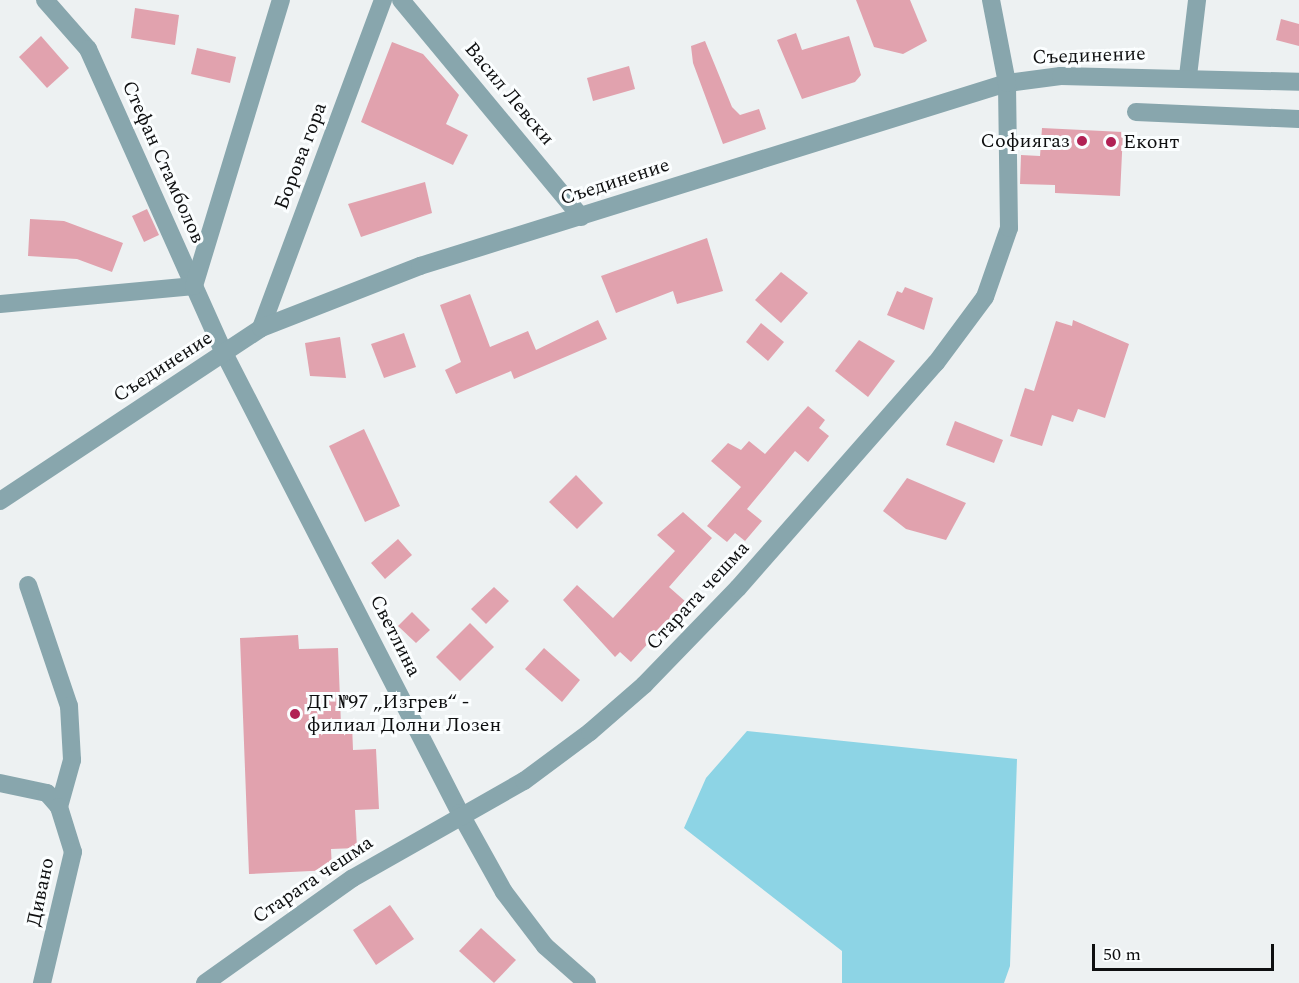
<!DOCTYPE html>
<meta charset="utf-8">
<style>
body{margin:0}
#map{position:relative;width:1299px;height:983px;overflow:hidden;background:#edf1f2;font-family:Spectral,serif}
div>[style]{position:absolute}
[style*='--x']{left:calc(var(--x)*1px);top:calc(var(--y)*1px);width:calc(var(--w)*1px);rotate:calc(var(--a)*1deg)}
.green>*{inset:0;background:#8dd4e5}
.building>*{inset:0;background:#e1a2ae}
.minor>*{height:18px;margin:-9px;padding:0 9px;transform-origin:9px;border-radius:9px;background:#88a6ad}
.dots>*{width:16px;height:16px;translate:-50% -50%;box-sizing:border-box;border:3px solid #fbfeff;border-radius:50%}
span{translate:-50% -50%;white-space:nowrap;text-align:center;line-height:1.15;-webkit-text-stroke:6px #fbfeff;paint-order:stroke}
.street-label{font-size:20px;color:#0e0f10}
.poi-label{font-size:20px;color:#0e0f10}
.right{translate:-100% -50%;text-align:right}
.left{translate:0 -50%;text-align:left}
.scale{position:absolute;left:1092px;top:944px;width:182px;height:27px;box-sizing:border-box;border:3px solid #0e0f10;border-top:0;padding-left:8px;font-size:18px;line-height:21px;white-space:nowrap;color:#0e0f10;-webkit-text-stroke:4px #fbfeff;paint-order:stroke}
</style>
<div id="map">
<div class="green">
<div style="clip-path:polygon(747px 731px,1017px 759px,1010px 966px,1004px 983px,842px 983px,842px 951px,684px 828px,706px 778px)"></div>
</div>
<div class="building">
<div style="clip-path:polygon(856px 0,910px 0,927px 41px,903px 54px,874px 47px)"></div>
<div style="clip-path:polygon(135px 8px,179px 15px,175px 45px,131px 38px)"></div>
<div style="clip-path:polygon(1281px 19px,1299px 24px,1299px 46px,1276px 40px)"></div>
<div style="clip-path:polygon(796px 33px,802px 50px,849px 36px,861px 75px,855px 82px,802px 99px,777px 40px)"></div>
<div style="clip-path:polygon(41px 36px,69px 68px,47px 88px,19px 57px)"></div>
<div style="clip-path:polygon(705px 41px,732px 107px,740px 115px,759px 109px,766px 129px,723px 144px,693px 63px,691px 46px)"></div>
<div style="clip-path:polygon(392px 42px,423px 54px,459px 95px,446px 124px,468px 135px,453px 165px,361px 122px)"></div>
<div style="clip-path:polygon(197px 48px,236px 57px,230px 83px,191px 74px)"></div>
<div style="clip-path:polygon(629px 66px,635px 89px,593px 101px,587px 78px)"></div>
<div style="clip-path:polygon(1042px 128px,1123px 132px,1120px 196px,1055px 193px,1055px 185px,1020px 184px,1021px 155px,1040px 156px)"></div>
<div style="clip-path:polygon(425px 182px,432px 213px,361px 237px,348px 204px)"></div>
<div style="clip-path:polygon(147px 209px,159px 235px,144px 242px,132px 216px)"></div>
<div style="clip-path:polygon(30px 219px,64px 221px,123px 243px,112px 272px,77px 259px,28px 256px)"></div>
<div style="clip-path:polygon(707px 238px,723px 291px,677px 304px,673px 291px,616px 313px,601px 276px)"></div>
<div style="clip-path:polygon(781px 272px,808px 293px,781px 323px,755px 300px)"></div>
<div style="clip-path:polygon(905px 287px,933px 298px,924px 330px,887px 315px,897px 291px,902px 293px)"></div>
<div style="clip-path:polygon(470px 294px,490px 347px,528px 331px,536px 350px,598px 320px,607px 339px,514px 379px,511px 371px,456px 394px,445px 370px,461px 362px,440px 305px)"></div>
<div style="clip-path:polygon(1073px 320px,1129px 344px,1105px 418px,1078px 409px,1073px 422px,1052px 415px,1042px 446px,1010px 436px,1025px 388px,1034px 391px,1056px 321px,1072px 326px)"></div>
<div style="clip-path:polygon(761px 323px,784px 342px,768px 361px,746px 342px)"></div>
<div style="clip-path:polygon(404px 333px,416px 367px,384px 378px,371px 344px)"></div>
<div style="clip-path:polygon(340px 337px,346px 378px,310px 376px,305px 343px)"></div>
<div style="clip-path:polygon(859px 340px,895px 361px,868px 397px,835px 371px)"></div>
<div style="clip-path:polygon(808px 406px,825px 420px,819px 428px,829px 436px,808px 462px,795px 451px,747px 509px,762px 521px,745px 541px,735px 533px,727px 542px,707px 526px,741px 487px,711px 461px,728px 443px,741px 450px,749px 441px,765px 454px)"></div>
<div style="clip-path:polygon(955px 421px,1003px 440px,994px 463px,946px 445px)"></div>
<div style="clip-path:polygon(364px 429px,400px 506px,365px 522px,329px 446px)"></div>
<div style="clip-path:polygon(576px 475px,603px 503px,577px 529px,549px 502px)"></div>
<div style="clip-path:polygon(907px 478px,966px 503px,946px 540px,906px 529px,883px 511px)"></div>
<div style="clip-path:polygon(683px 512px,712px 538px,669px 587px,686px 602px,631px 662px,620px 652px,615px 657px,563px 600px,577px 585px,613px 618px,675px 551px,657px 535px)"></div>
<div style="clip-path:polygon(398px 539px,412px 555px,385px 579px,371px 563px)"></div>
<div style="clip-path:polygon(494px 587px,509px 601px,486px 624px,471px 609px)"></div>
<div style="clip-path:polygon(412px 612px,430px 630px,416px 643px,398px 626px)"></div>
<div style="clip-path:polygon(470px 623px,494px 647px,460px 681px,436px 657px)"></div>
<div style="clip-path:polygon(298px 635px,299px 649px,338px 648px,341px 725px,352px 724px,353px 750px,376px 749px,379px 809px,355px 810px,357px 848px,331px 849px,332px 870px,249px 874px,240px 638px)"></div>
<div style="clip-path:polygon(544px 648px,580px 680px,562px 702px,525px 669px)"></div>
<div style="clip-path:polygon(390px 905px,414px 939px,376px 965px,353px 930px)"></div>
<div style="clip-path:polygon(481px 928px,516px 960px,494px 983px,459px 951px)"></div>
</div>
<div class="minor">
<div style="--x:45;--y:0;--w:65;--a:48.7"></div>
<div style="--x:88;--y:49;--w:333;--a:65.9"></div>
<div style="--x:224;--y:353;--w:517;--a:62.84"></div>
<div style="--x:460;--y:813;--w:90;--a:60.9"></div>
<div style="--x:504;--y:892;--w:68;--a:52.8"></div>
<div style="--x:545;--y:946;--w:56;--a:41.4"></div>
<div style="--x:401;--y:0;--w:282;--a:50.3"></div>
<div style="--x:1188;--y:76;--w:77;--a:-83.2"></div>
<div style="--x:1136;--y:112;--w:163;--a:2.5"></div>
<div style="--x:0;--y:304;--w:195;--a:-5.3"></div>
<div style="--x:194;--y:286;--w:299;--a:-73.1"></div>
<div style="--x:261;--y:328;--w:350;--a:-69.6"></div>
<div style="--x:0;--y:501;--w:313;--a:-33.5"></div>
<div style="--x:261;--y:328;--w:171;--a:-21.3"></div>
<div style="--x:420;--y:266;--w:615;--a:-17.32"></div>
<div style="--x:1007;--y:83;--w:54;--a:-7.4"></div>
<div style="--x:1061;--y:76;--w:238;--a:1.4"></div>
<div style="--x:28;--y:585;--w:128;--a:71.3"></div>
<div style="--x:69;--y:706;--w:54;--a:86.8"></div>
<div style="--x:72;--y:760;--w:49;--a:105.5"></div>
<div style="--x:0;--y:783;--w:48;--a:12"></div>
<div style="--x:47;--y:793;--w:18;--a:49"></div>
<div style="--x:59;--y:807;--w:47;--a:72.7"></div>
<div style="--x:73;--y:852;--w:135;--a:103.3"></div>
<div style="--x:205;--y:983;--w:181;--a:-35.4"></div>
<div style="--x:353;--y:878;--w:197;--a:-29.6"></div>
<div style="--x:524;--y:781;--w:82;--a:-36.6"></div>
<div style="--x:590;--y:732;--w:72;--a:-41"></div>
<div style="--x:644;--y:685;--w:135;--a:-45.9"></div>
<div style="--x:738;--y:588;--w:300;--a:-48.7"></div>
<div style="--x:936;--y:363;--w:82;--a:-53.4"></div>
<div style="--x:985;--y:297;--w:73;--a:-70.8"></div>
<div style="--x:1009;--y:228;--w:145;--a:-90.8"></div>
<div style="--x:1007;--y:83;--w:85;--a:-100.9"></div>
</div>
<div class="dots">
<div style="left:1082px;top:141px;background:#b12154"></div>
<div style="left:1111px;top:142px;background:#b12154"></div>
<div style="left:295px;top:714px;background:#b12154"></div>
</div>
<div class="street-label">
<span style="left:1089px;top:56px;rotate:-2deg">Съединение</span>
<span style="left:509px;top:94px;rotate:50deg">Васил Левски</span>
<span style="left:301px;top:156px;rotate:-69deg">Борова гора</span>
<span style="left:163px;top:162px;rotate:66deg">Стефан Стамболов</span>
<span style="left:615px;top:182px;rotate:-18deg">Съединение</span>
<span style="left:163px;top:367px;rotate:-33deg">Съединение</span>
<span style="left:698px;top:596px;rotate:-47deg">Старата чешма</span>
<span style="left:395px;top:636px;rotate:63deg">Светлина</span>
<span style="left:313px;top:880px;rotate:-34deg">Старата чешма</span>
<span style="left:41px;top:892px;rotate:-78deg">Дивано</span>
</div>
<div class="poi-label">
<span class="right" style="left:1070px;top:141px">Софиягаз</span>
<span class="left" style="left:1123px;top:142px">Еконт</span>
<span class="left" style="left:307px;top:714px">ДГ №97 „Изгрев“ -<br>филиал Долни Лозен</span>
</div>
<div class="scale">50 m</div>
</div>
